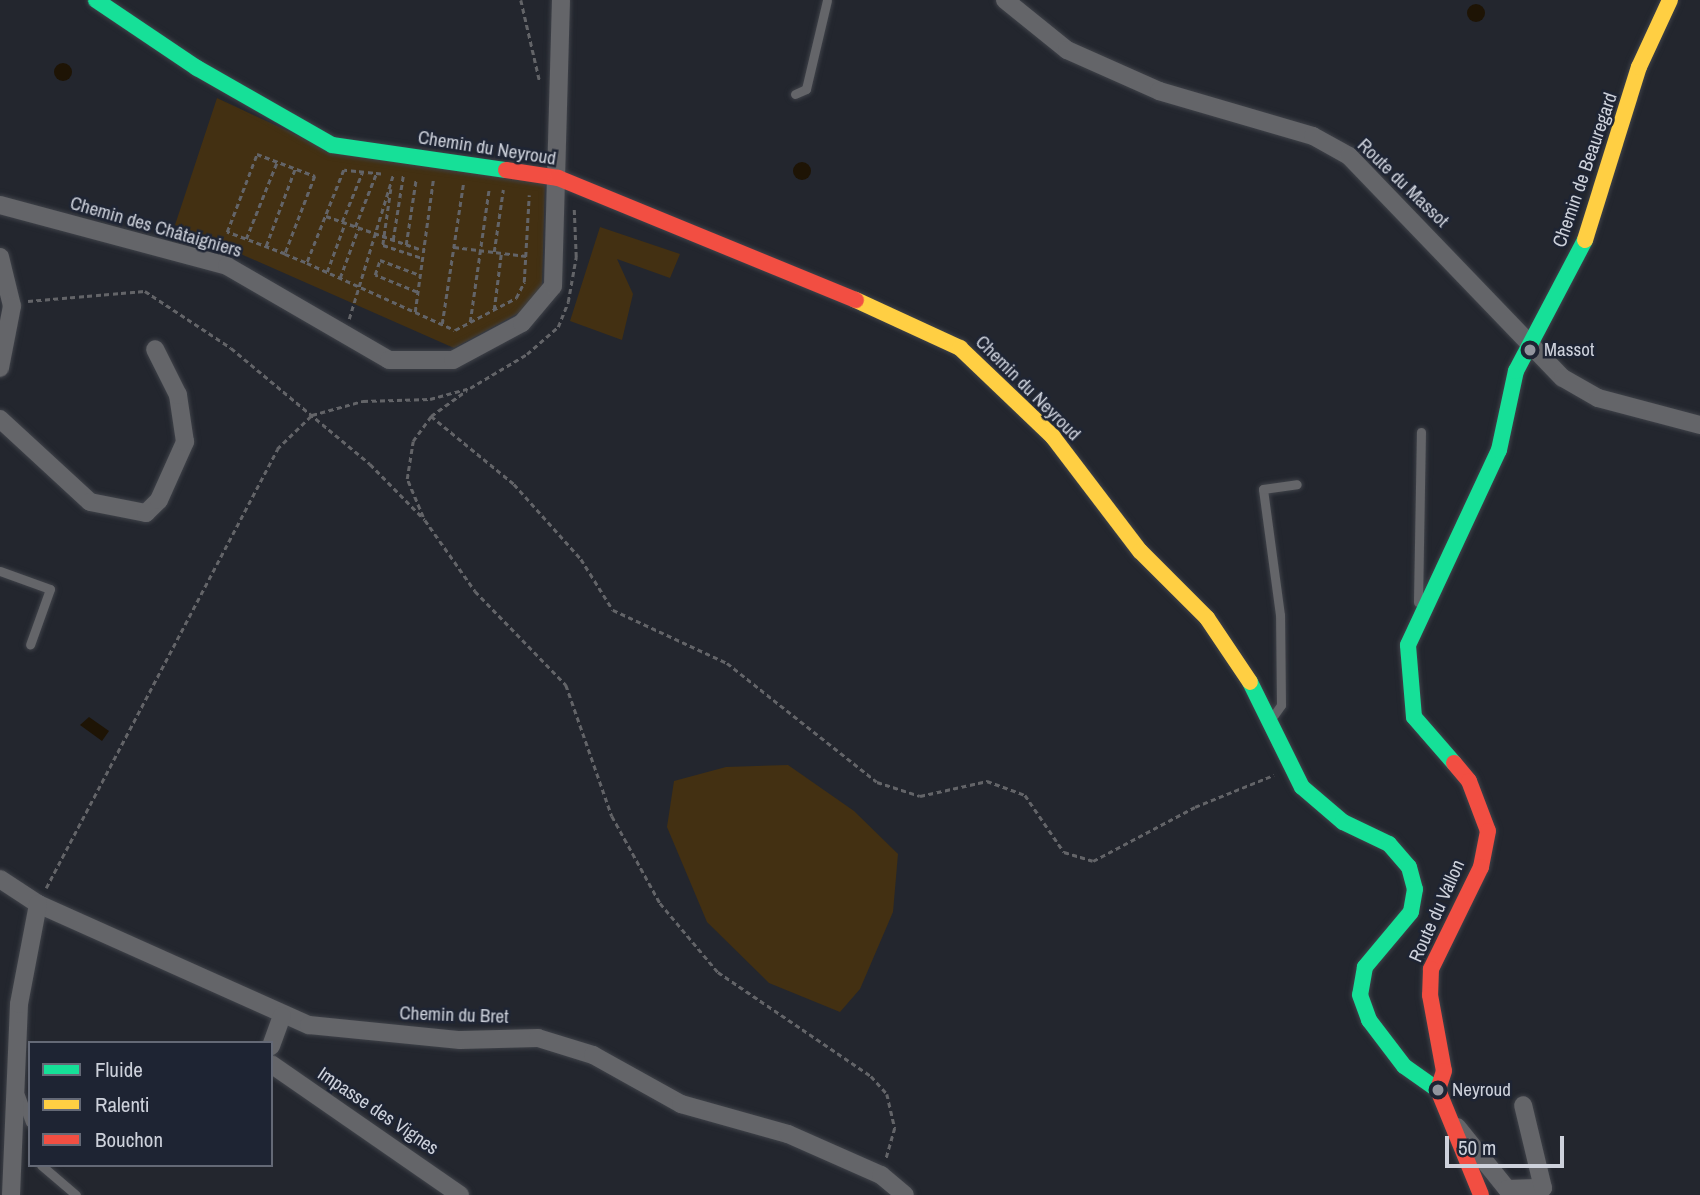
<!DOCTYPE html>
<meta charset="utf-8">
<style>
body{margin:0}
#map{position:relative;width:1700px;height:1195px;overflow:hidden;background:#23262e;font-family:"Archivo Narrow",sans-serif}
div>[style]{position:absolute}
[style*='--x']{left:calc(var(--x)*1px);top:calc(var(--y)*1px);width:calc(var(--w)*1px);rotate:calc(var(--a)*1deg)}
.green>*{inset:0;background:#433012}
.water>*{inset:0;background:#1e1405}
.round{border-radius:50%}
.path>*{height:2.5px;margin-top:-1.25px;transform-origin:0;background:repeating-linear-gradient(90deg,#636468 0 5px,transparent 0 8.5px)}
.roads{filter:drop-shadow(0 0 2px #3f4249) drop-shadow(0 0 2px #3f4249)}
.lane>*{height:9px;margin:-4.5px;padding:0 4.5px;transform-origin:4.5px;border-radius:4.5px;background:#646569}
.street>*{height:18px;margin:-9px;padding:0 9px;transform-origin:9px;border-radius:9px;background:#646569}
.fast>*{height:16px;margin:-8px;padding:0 8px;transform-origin:8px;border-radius:8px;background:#16e098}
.slow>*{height:16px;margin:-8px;padding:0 8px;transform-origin:8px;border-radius:8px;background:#ffcf43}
.jam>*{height:16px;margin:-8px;padding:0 8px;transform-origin:8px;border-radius:8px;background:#f24e42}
.dots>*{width:19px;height:19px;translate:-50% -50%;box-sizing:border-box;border:4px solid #1e2433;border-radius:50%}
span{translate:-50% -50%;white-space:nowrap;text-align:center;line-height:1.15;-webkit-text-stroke:5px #1e2433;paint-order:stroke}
.street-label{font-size:19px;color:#cdd1db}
.poi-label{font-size:19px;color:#cdd1db}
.left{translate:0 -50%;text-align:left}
.legend{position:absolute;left:28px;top:1041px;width:245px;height:126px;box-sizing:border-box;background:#1e2433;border:2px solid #646976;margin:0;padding:9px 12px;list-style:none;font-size:21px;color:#cdd1db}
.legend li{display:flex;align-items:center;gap:14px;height:35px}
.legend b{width:35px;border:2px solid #646976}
.scale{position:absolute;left:1445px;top:1136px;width:119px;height:32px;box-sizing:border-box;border:4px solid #cdd1db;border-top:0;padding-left:9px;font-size:21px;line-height:24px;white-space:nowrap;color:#cdd1db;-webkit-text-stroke:5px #1e2433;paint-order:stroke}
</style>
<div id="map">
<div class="green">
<div style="clip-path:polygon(217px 98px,331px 151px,545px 182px,542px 286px,528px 308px,454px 348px,175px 225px)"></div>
<div style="clip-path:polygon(600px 227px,680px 254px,670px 278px,617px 259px,633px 294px,622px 340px,570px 321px)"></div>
<div style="clip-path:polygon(788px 765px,854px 811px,898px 854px,893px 912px,860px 989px,840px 1012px,769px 983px,707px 922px,667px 827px,674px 781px,726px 767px)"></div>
</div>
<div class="water">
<div class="round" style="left:1467px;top:4px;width:18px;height:18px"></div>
<div class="round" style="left:54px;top:63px;width:18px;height:18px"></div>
<div class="round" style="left:793px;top:162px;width:18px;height:18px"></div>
<div style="clip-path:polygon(89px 717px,109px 731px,102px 741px,80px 725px)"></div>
</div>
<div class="path">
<div style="--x:521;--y:0;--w:84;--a:77"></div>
<div style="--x:257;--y:154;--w:62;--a:20.8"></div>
<div style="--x:315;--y:176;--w:84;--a:111"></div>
<div style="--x:285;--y:254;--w:62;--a:-159.2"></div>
<div style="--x:227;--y:232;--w:84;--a:-69"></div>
<div style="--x:381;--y:174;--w:37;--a:-174"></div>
<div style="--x:344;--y:170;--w:100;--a:111.7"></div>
<div style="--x:307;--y:263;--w:162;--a:24.4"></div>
<div style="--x:455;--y:330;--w:69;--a:-27.7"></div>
<div style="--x:516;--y:298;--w:18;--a:-63"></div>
<div style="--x:524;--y:282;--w:87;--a:-86.7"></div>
<div style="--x:391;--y:189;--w:57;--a:98.1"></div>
<div style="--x:383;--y:245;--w:41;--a:18.4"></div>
<div style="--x:326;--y:216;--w:102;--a:19.5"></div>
<div style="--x:342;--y:222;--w:53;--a:-67.8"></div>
<div style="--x:355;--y:227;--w:57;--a:-68.4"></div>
<div style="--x:246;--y:239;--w:83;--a:-68.1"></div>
<div style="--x:393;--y:240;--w:65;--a:-81.1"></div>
<div style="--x:406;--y:245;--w:67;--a:-81.4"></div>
<div style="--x:266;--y:246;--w:82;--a:-69.4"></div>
<div style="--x:454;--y:247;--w:73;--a:7.1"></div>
<div style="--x:494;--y:252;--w:63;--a:-81.7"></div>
<div style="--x:285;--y:254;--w:24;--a:22"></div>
<div style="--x:327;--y:272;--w:52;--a:-69.8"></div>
<div style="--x:340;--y:278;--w:52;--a:-69.8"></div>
<div style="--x:417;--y:292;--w:45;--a:-158"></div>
<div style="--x:375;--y:275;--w:16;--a:-72"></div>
<div style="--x:380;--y:260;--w:43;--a:20.6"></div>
<div style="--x:28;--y:301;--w:117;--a:-4.9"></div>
<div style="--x:145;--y:291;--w:103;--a:33.5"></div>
<div style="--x:231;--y:348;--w:181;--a:39.8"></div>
<div style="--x:370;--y:464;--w:78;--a:45.5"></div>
<div style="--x:425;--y:520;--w:87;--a:54.8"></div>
<div style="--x:475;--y:591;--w:131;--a:45.9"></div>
<div style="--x:566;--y:685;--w:139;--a:70.7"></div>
<div style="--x:612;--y:816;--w:99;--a:61.1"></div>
<div style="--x:660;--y:903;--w:90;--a:50"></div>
<div style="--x:718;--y:972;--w:185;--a:34.2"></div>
<div style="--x:871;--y:1076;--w:24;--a:48"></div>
<div style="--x:887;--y:1094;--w:35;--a:77"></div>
<div style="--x:895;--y:1128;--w:32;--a:106"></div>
<div style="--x:494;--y:310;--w:56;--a:-82.9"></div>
<div style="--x:415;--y:312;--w:133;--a:-82.2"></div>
<div style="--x:349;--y:319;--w:151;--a:-73"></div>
<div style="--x:470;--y:322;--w:135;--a:-81.9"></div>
<div style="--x:442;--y:324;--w:141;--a:-81.4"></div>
<div style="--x:431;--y:416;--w:107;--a:39.3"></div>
<div style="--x:514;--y:484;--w:101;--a:48.2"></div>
<div style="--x:581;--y:559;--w:60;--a:57.9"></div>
<div style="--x:613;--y:610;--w:126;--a:24.9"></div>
<div style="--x:727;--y:663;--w:191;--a:38.4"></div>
<div style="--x:877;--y:782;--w:45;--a:18"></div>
<div style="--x:920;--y:796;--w:69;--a:-12.6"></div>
<div style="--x:987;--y:781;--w:40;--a:20.2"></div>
<div style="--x:1025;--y:795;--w:69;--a:55.6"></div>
<div style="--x:1064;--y:852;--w:30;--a:17"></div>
<div style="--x:1093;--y:861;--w:115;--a:-27.9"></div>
<div style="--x:1195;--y:807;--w:85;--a:-22.1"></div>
<div style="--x:423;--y:517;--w:41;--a:-112.8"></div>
<div style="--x:407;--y:479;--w:38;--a:-81"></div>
<div style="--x:413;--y:441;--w:31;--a:-54"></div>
<div style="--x:431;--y:416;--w:44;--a:-35.8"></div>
<div style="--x:46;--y:888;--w:496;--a:-62.2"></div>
<div style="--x:277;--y:449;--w:49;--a:-44.2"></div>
<div style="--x:312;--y:415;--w:53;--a:-15.4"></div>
<div style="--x:363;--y:401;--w:67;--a:-1.7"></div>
<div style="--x:430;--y:399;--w:41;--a:-15.4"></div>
<div style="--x:470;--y:388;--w:66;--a:-30.8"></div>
<div style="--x:527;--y:354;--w:41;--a:-41.1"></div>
<div style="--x:558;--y:327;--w:27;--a:-68"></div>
<div style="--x:568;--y:302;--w:46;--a:-79.9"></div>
<div style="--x:576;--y:257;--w:48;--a:-92.4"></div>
</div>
<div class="roads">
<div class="lane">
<div style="--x:795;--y:94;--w:12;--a:-24"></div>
<div style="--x:806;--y:89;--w:91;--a:-76.7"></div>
<div style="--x:0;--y:571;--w:53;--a:19.8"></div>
<div style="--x:50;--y:589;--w:59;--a:109.7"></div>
<div style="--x:1418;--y:602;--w:170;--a:-89"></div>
<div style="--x:1274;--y:715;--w:12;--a:-55"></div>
<div style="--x:1281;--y:705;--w:90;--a:-90.6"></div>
<div style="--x:1280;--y:615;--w:127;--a:-97.7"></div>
<div style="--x:1263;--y:489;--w:34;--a:-8"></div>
<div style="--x:20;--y:1095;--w:29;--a:70"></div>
<div style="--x:41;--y:1165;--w:46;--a:40.6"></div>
</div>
<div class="street">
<div style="--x:1005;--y:0;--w:80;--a:38.9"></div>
<div style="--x:1067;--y:50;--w:101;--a:24"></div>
<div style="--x:1159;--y:91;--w:160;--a:16.3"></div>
<div style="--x:1313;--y:136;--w:41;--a:29.1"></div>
<div style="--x:1349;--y:156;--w:308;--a:46.1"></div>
<div style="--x:1563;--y:378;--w:40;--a:29.7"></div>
<div style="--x:1598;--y:398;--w:106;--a:14.8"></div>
<div style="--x:0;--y:205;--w:235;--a:15"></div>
<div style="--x:227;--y:266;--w:187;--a:30.1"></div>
<div style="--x:389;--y:360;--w:64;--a:0"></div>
<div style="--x:453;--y:360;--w:78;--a:-28.2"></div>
<div style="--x:522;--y:323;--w:48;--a:-50"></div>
<div style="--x:553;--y:286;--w:286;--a:-88.4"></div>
<div style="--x:0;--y:257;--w:50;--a:76.2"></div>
<div style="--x:12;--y:306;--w:63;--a:101"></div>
<div style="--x:0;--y:419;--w:122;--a:42.7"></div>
<div style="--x:90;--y:502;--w:57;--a:11.1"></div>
<div style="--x:146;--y:513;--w:18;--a:-45"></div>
<div style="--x:159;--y:500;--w:64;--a:-65.9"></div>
<div style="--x:185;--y:442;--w:48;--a:-98.5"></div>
<div style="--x:178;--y:395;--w:51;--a:-116.6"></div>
<div style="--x:0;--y:879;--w:45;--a:33.3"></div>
<div style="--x:38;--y:904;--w:297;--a:24.1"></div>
<div style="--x:309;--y:1025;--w:152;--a:5.7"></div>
<div style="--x:460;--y:1040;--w:78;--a:-1.5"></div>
<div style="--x:538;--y:1038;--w:58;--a:17.2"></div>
<div style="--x:593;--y:1055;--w:101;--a:29.1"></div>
<div style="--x:681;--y:1104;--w:111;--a:15.7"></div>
<div style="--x:788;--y:1134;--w:102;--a:23.8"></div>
<div style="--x:881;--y:1175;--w:31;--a:40"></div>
<div style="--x:271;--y:1046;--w:32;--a:-70"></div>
<div style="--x:271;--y:1064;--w:230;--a:34.7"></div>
<div style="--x:1457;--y:1127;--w:80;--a:51.1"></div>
<div style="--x:1507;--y:1189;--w:36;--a:-2"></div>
<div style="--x:1543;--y:1188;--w:85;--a:-103.5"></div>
<div style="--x:11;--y:1195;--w:191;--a:-87.6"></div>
<div style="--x:19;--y:1004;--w:102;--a:-79.2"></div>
</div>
<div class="fast">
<div style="--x:96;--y:0;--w:122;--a:34"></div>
<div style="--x:197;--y:68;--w:155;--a:29.7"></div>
<div style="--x:332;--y:145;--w:176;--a:8.2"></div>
<div style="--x:1250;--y:682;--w:117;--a:63.7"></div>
<div style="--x:1302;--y:787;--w:54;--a:40.5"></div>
<div style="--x:1343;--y:822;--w:51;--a:25.6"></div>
<div style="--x:1389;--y:844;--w:30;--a:49"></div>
<div style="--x:1409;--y:867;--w:23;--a:75"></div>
<div style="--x:1415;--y:889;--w:23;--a:100"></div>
<div style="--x:1411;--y:912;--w:72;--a:129.9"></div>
<div style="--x:1365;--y:967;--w:28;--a:100"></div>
<div style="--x:1360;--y:995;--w:27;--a:70"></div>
<div style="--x:1369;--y:1020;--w:58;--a:52.7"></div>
<div style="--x:1404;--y:1066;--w:42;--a:35.2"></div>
<div style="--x:1454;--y:763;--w:61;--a:-131"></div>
<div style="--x:1414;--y:717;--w:72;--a:-94.8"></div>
<div style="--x:1408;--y:645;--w:215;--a:-65"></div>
<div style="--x:1499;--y:450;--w:81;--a:-77.9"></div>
<div style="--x:1516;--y:371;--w:148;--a:-62.2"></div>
</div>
<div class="slow">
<div style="--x:1585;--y:240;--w:181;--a:-72.7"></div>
<div style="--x:1639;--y:67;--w:74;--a:-65.2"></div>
<div style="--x:856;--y:300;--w:115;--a:24.8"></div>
<div style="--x:960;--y:348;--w:129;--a:43.7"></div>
<div style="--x:1053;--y:437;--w:143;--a:52.7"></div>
<div style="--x:1140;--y:551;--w:95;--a:45"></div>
<div style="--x:1207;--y:618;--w:77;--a:56.1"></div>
</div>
<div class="jam">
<div style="--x:506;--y:170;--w:53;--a:8.7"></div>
<div style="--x:558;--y:178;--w:322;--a:22.3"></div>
<div style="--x:1454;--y:763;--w:23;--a:50"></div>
<div style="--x:1469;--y:781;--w:53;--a:69.2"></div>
<div style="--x:1488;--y:831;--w:37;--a:101"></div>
<div style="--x:1481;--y:867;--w:114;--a:116.1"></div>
<div style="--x:1431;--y:969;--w:26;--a:92"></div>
<div style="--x:1430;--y:995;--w:77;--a:79.6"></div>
<div style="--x:1444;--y:1071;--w:20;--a:108"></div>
<div style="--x:1438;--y:1090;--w:113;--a:67.7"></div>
</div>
</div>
<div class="dots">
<div style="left:1530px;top:350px;background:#92959e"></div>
<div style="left:1438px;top:1090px;background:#92959e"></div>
</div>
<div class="street-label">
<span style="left:487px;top:148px;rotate:9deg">Chemin du Neyroud</span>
<span style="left:1585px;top:170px;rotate:-71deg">Chemin de Beauregard</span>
<span style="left:1403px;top:183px;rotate:44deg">Route du Massot</span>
<span style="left:156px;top:227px;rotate:16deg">Chemin des Châtaigniers</span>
<span style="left:1028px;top:388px;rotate:45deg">Chemin du Neyroud</span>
<span style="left:1437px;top:911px;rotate:-66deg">Route du Vallon</span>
<span style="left:454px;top:1015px;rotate:2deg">Chemin du Bret</span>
<span style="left:378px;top:1111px;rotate:34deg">Impasse des Vignes</span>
</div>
<div class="poi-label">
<span class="left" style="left:1544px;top:350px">Massot</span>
<span class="left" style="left:1452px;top:1090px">Neyroud</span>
</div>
<ul class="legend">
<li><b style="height:9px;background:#16e098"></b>Fluide</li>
<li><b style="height:9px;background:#ffcf43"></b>Ralenti</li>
<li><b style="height:9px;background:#f24e42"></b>Bouchon</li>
</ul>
<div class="scale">50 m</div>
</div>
